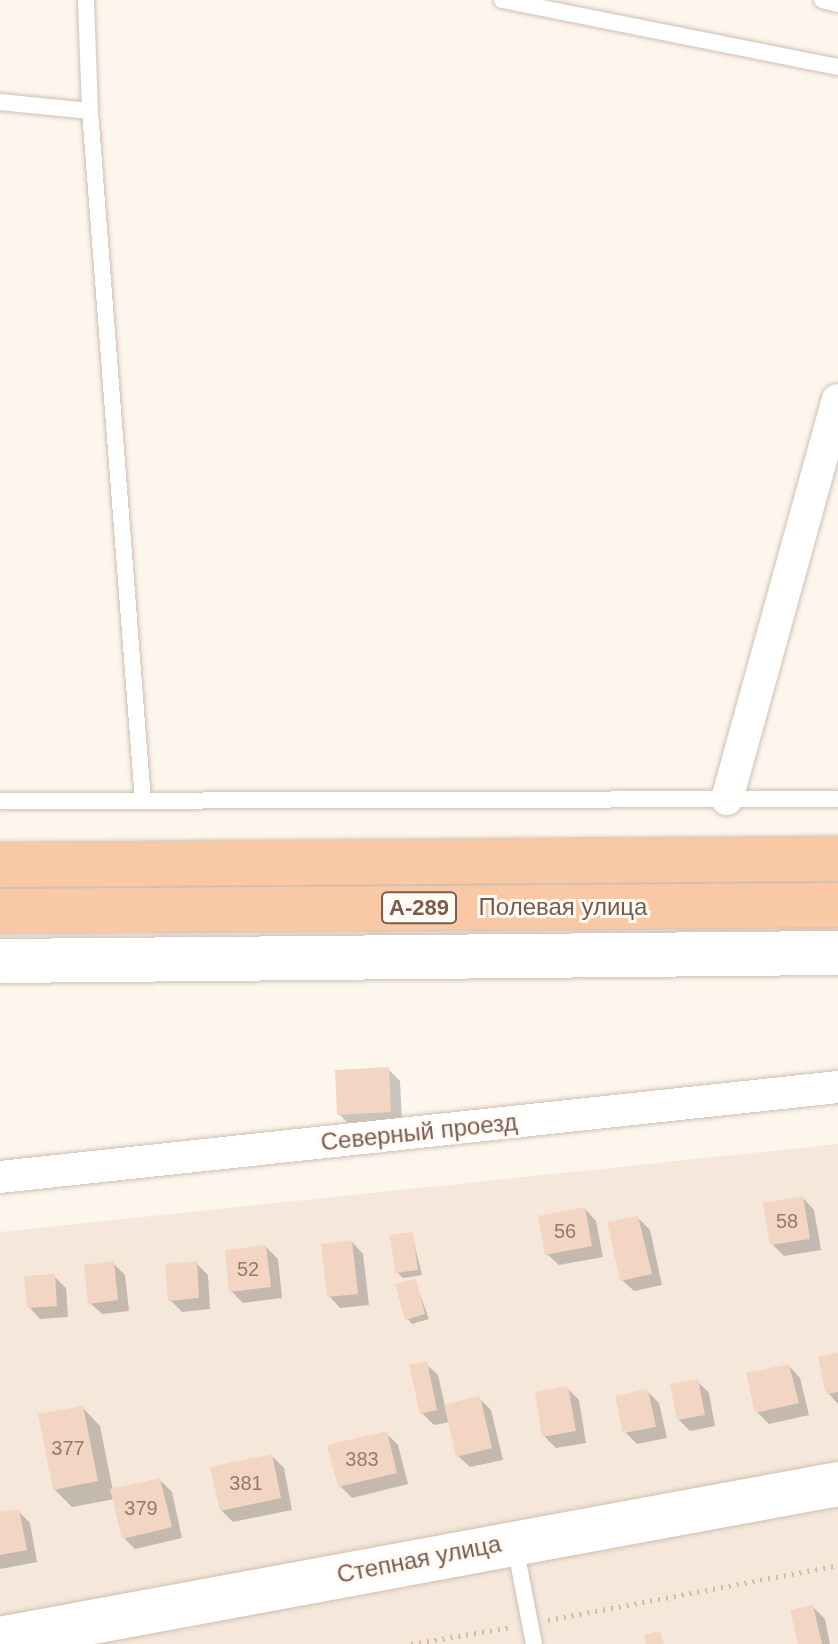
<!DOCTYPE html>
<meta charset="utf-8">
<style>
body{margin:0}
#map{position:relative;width:838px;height:1644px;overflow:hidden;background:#fdf6ec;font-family:Helvetica,sans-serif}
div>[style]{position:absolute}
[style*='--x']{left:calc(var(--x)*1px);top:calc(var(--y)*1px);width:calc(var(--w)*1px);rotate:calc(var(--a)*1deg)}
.residential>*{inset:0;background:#f5e8da}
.shadow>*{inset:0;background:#0003}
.building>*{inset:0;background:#f3d5c3}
.path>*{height:5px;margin-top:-2.5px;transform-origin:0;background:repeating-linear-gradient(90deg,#d9b8a5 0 2px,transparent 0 8px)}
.roads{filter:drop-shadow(0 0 2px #d1beb0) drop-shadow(0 0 2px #d1beb0)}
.service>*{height:16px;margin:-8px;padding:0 8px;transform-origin:8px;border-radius:8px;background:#fff}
.minor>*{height:32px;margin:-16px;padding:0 16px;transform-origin:16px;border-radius:16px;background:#fff}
.secondary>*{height:44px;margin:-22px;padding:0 22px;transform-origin:22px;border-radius:22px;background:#fff}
.trunk>*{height:44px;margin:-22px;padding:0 22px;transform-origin:22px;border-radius:22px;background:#f9c8a4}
span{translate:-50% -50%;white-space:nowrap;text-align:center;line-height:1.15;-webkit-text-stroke:6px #fffaf3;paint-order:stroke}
.number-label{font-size:20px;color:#987a6a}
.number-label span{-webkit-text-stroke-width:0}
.shield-label span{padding:2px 6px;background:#fffaf3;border:2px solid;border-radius:6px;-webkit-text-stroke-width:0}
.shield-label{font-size:22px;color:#7a5c4d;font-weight:700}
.street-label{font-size:24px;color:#7a5c4d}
</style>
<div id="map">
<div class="residential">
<div style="clip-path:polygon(838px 1144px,838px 1644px,0 1644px,0 1232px)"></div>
</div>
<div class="shadow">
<div style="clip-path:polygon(388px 1069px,400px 1081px,402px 1123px,351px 1126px,339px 1114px)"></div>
<div style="clip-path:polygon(803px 1198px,814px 1210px,821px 1250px,784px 1256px,772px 1244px)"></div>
<div style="clip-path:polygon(585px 1209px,596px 1221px,603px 1257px,559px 1265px,547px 1254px)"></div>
<div style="clip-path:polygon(638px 1218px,650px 1230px,662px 1285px,634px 1291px,622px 1280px)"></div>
<div style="clip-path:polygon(412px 1234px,422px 1275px,403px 1278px,397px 1272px)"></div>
<div style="clip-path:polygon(352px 1242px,363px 1254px,369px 1305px,340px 1308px,329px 1296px)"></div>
<div style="clip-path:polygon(266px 1247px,278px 1259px,282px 1298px,243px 1303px,231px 1291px)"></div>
<div style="clip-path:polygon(113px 1263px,125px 1275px,129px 1311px,102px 1314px,90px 1303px)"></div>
<div style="clip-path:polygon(196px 1263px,208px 1275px,210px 1309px,182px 1312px,170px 1300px)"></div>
<div style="clip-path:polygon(54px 1276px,66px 1288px,68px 1317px,40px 1319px,29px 1307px)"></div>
<div style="clip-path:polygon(415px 1281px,429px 1319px,412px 1324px,407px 1318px)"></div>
<div style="clip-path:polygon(838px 1354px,838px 1404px,828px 1393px)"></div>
<div style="clip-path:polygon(426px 1364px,438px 1375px,445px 1406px,479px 1398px,491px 1410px,503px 1460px,470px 1467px,458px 1456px,450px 1422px,434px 1425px,422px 1413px)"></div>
<div style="clip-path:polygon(789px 1366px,800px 1378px,809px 1415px,769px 1424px,757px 1412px)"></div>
<div style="clip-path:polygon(697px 1381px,709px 1393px,715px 1426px,690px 1431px,678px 1419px)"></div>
<div style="clip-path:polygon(567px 1388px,579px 1400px,586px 1443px,556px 1448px,544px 1436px)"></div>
<div style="clip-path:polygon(647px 1391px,659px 1403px,667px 1438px,637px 1444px,625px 1432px)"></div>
<div style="clip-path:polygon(83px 1408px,100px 1426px,113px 1491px,160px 1480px,172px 1492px,182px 1538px,135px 1549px,124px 1538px,115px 1499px,72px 1507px,54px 1489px)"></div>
<div style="clip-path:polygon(386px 1433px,398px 1445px,408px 1484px,352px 1498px,340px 1486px)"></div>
<div style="clip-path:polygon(272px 1456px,284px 1468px,292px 1510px,233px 1522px,221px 1510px)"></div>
<div style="clip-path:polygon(18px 1511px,30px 1523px,37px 1562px,0 1569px,0 1515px)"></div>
<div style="clip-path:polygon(813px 1607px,825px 1619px,830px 1644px,800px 1644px)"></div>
</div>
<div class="building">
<div style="clip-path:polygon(389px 1067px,391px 1112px,337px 1115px,335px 1070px)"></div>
<div style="clip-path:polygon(803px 1196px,810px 1239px,770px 1245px,763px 1203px)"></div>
<div style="clip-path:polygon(585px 1207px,592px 1246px,545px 1255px,538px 1216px)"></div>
<div style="clip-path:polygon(638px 1216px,652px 1274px,620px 1281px,607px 1222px)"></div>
<div style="clip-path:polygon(413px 1232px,418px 1270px,395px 1273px,390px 1235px)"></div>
<div style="clip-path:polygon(352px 1240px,358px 1294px,327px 1297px,321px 1244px)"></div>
<div style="clip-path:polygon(266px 1245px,271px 1287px,229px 1292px,225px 1250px)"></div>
<div style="clip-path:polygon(114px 1261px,118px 1300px,88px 1304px,84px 1265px)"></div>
<div style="clip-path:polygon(197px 1261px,199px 1298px,168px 1301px,165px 1264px)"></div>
<div style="clip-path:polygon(55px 1274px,57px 1306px,27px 1308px,24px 1276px)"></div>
<div style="clip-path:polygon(416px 1279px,425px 1314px,405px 1320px,395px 1284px)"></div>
<div style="clip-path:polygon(838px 1352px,838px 1392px,826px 1394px,818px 1357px)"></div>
<div style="clip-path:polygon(427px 1361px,437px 1410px,420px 1414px,409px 1365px)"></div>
<div style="clip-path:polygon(789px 1364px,799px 1403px,755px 1413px,746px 1373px)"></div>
<div style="clip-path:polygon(698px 1379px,705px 1415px,677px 1420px,670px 1384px)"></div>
<div style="clip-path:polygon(568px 1386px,576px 1431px,542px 1437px,535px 1392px)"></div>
<div style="clip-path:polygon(648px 1389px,656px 1427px,623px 1433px,615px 1396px)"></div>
<div style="clip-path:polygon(480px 1396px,492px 1448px,456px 1457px,444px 1404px)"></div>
<div style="clip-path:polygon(83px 1406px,98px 1481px,53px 1490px,38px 1414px)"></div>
<div style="clip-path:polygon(387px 1431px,397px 1473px,338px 1487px,327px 1445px)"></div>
<div style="clip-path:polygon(272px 1454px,281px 1498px,220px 1511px,210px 1467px)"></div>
<div style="clip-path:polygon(160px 1478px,172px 1527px,122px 1539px,110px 1489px)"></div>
<div style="clip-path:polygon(19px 1509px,27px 1550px,0 1555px,0 1512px)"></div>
<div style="clip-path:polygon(813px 1605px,822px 1644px,798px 1644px,790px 1610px)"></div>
<div style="clip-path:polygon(660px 1631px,664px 1644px,646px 1644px,644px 1635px)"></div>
</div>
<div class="path">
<div style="--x:548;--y:1620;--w:295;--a:-10.7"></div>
<div style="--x:411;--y:1644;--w:101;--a:-9.6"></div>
</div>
<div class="roads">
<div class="service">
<div style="--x:502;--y:0;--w:343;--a:11.3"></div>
<div style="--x:822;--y:0;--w:16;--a:14"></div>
<div style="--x:0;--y:102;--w:90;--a:5.7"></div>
<div style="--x:90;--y:111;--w:111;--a:-92.1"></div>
<div style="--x:90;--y:111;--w:692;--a:85.61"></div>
<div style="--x:0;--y:801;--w:838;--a:-0.14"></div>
<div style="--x:515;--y:1546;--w:100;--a:79"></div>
</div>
<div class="minor">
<div style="--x:727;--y:799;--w:414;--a:-74.5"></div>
<div style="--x:0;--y:1177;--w:843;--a:-6.13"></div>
</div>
<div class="secondary">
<div style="--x:0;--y:961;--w:838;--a:-0.55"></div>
<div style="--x:0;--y:1639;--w:852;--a:-10.48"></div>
</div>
<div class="trunk">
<div style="--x:0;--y:865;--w:838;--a:-0.41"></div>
<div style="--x:0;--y:911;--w:838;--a:-0.41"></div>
</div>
</div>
<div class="number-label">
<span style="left:787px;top:1221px">58</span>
<span style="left:565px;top:1231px">56</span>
<span style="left:248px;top:1269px">52</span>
<span style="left:68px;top:1448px">377</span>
<span style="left:362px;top:1459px">383</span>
<span style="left:246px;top:1483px">381</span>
<span style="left:141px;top:1508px">379</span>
</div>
<div class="shield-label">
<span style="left:419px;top:908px">А-289</span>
</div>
<div class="street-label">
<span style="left:563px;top:907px">Полевая улица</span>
<span style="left:419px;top:1132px;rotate:-6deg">Северный проезд</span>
<span style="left:419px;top:1559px;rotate:-11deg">Степная улица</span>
</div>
</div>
